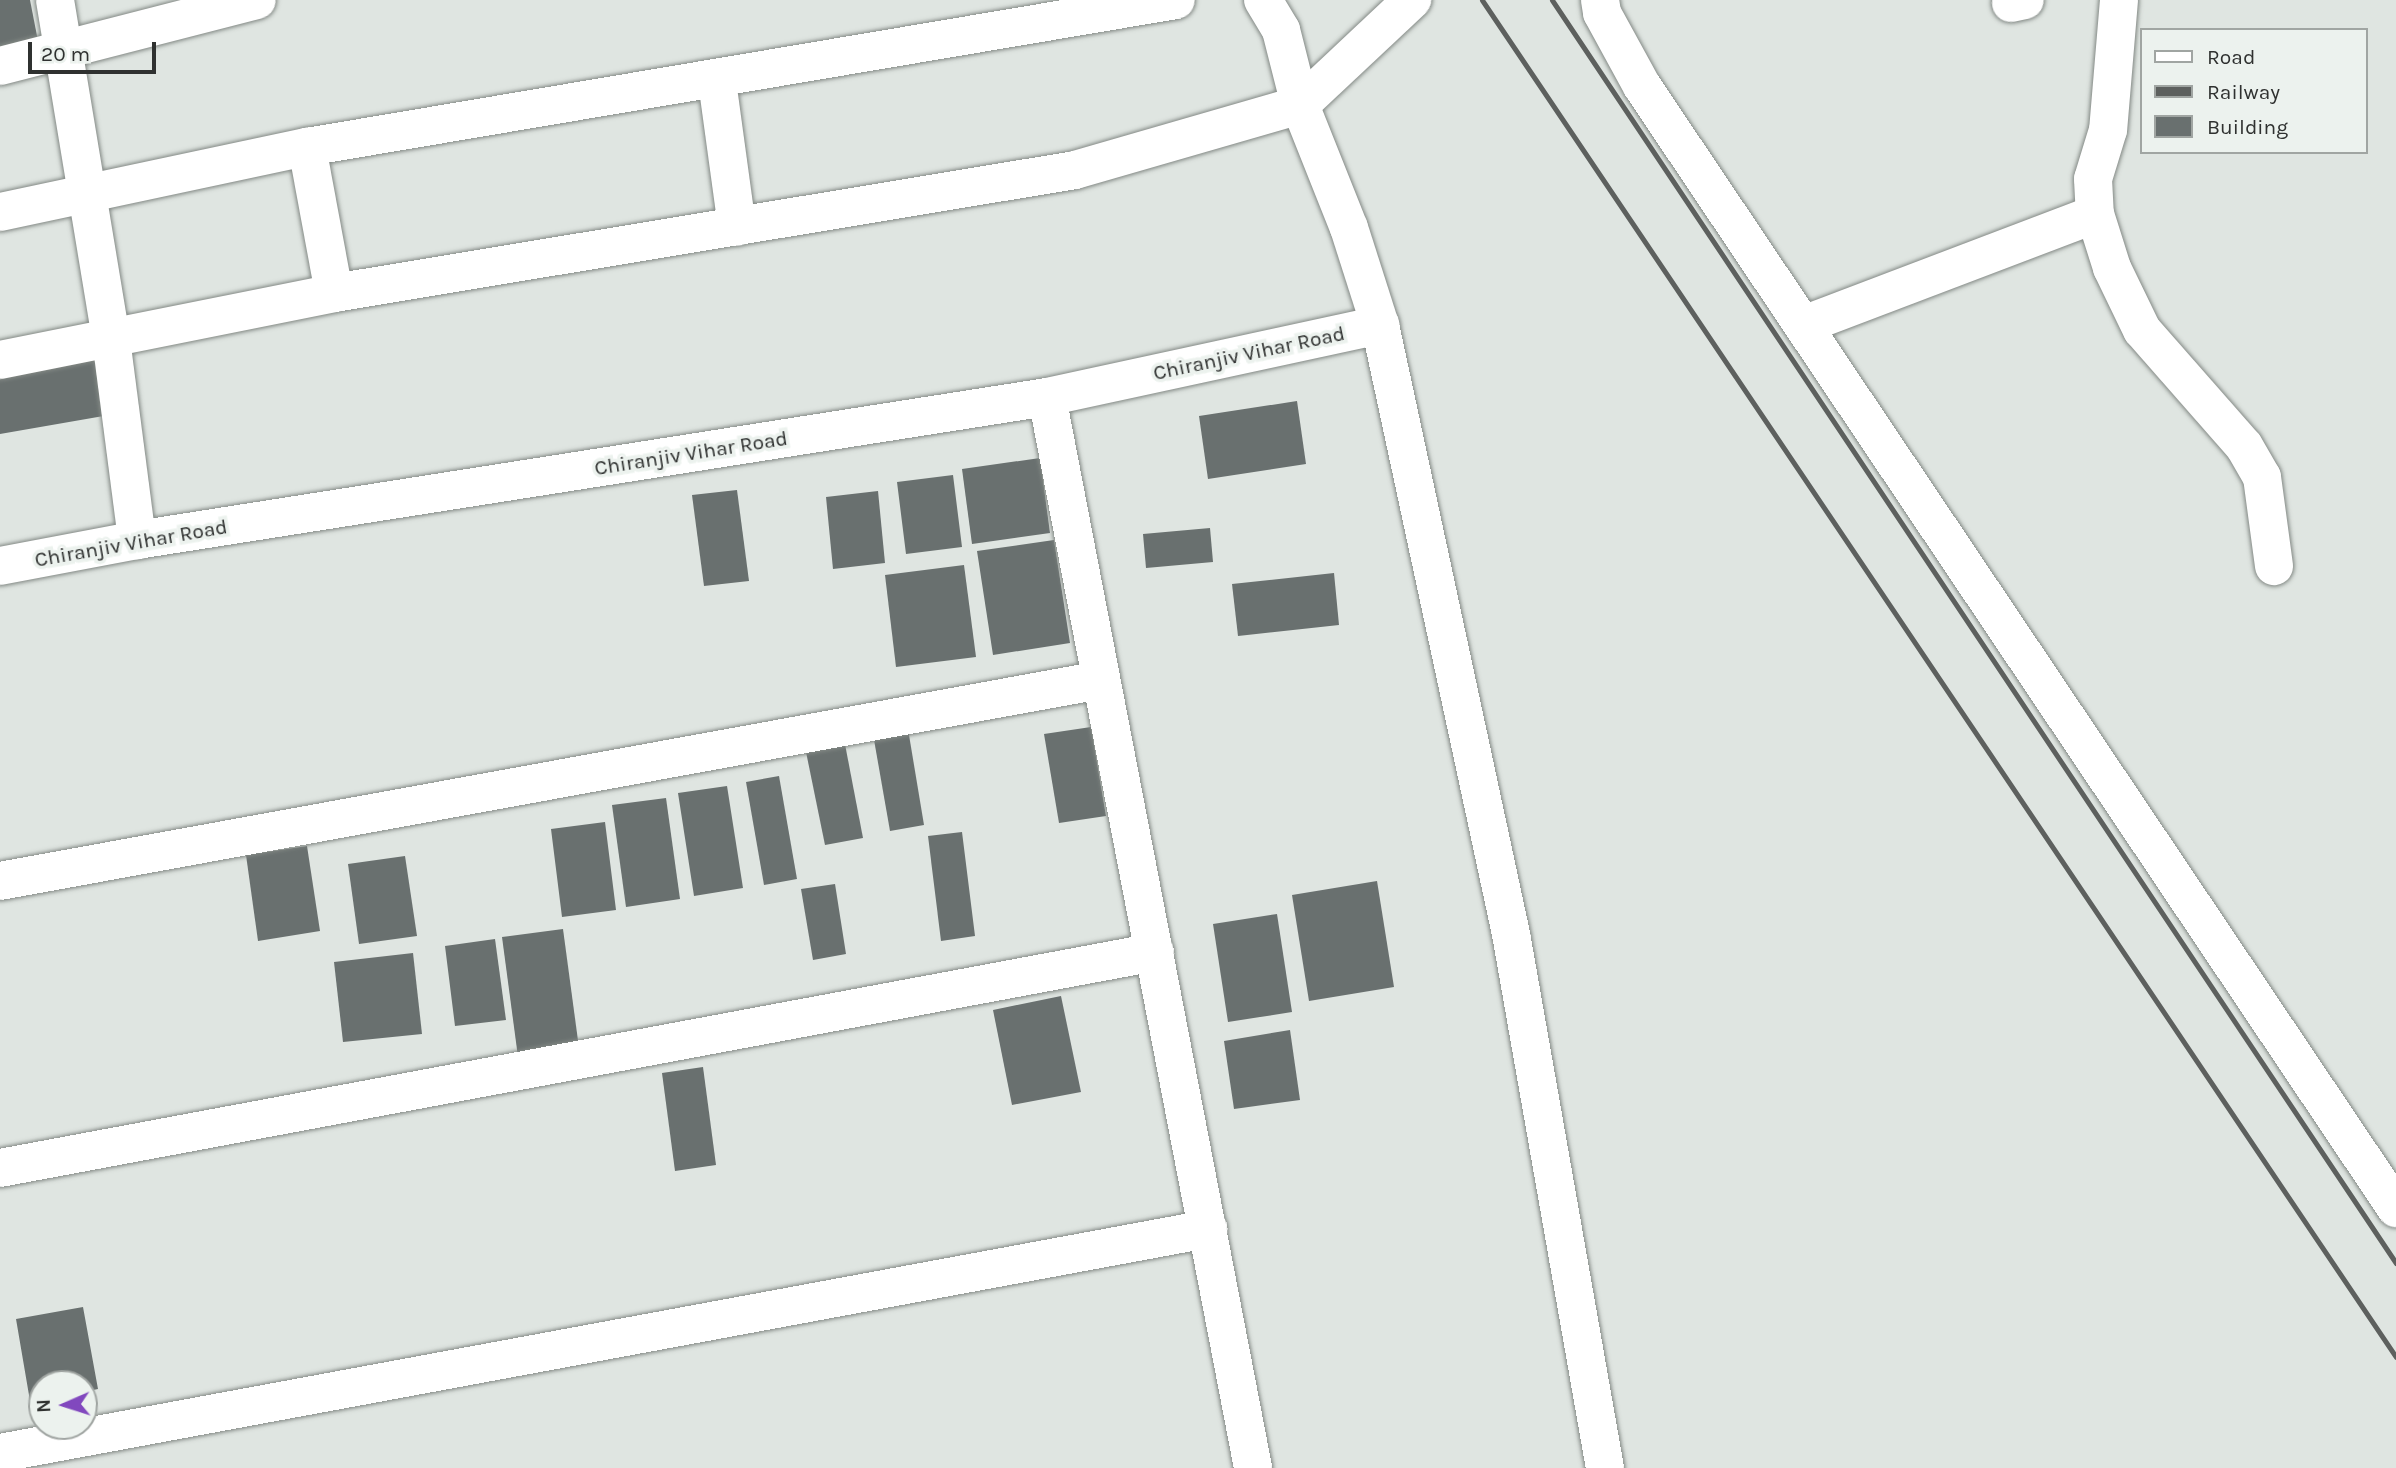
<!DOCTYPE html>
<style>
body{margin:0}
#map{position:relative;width:2396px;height:1468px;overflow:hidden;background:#dfe5e1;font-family:Karla,sans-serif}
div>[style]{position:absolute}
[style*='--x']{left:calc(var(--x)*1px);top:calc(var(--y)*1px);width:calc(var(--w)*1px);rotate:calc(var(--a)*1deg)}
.building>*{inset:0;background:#69706f}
.roads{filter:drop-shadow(0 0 2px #838985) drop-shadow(0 0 2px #838985)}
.minor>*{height:38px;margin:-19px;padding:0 19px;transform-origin:19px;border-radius:19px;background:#fff}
.rail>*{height:5px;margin:-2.5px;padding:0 2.5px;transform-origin:2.5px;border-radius:2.5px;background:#5d605e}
span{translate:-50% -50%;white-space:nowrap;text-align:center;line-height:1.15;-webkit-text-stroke:7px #ecf2ee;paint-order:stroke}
.street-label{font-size:21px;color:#2f3130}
.legend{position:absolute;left:2140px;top:28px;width:228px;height:126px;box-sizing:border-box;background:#ecf2ee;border:2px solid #a0a5a2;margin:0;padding:9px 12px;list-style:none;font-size:21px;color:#2f3130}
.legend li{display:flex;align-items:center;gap:14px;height:35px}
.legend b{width:35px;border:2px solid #a0a5a2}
.north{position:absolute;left:28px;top:1370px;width:70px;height:70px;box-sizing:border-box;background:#ecf2ee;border:2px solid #a0a5a2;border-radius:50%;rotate:267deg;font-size:19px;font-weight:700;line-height:28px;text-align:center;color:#2f3130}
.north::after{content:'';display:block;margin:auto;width:24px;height:32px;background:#8148be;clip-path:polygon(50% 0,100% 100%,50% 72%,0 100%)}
.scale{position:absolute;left:28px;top:42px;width:128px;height:32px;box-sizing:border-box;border:4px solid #2f3130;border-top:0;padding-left:9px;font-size:21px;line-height:24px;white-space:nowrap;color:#2f3130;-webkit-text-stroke:5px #ecf2ee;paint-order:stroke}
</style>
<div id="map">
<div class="building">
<div style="clip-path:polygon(0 0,30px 0,38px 41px,0 48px)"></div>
<div style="clip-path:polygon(106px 357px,115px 414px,0 434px,0 375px)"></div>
<div style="clip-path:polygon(1297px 401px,1306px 464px,1208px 479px,1199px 416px)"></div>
<div style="clip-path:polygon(1040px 458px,1050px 533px,972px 544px,962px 469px)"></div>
<div style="clip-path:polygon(953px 475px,962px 547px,906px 554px,897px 482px)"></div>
<div style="clip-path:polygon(737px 490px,749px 581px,704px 586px,692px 495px)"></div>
<div style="clip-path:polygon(878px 491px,885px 563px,833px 569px,826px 497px)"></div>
<div style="clip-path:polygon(1210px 528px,1213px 562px,1146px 568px,1143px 534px)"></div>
<div style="clip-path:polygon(1054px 540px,1070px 643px,993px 655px,977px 551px)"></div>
<div style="clip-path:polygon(964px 565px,976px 657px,896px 667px,885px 575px)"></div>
<div style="clip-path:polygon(1334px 573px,1339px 625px,1238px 636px,1232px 584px)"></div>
<div style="clip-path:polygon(1091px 727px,1106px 816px,1059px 823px,1044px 734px)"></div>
<div style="clip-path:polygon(908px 729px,924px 825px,890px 831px,873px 734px)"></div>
<div style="clip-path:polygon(844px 739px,863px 838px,825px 845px,805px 747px)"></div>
<div style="clip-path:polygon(779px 776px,797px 879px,764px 885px,746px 782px)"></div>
<div style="clip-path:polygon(727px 786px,743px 888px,694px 896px,678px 793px)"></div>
<div style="clip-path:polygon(666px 798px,680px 899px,626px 907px,612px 805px)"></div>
<div style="clip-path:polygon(605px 822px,616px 910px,562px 917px,551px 829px)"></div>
<div style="clip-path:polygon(962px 832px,975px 936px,941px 941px,928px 836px)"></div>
<div style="clip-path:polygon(307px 846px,320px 931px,258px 941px,246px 855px)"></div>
<div style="clip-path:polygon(405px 856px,417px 936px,359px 944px,348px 864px)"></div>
<div style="clip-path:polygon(1377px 881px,1394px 987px,1309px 1001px,1292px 895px)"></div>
<div style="clip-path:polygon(835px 884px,846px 954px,813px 960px,801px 889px)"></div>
<div style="clip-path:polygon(1277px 914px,1292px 1012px,1228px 1022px,1213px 924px)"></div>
<div style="clip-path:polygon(563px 929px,579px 1048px,518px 1057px,502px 937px)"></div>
<div style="clip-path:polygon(495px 939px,506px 1020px,455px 1026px,445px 946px)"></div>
<div style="clip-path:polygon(413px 953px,422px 1034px,343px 1042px,334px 962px)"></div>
<div style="clip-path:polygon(1061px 996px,1081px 1092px,1012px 1105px,993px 1010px)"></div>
<div style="clip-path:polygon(1290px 1030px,1300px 1100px,1234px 1109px,1224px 1041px)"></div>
<div style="clip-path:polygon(703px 1067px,716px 1165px,675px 1171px,662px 1073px)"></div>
<div style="clip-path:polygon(83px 1307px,98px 1389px,84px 1392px,84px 1384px,42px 1384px,42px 1399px,30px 1401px,16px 1319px)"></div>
</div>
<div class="roads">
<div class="minor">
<div style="--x:55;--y:0;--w:344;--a:80.6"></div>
<div style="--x:111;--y:339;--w:203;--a:82.6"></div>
<div style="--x:1263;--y:0;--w:35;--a:59"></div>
<div style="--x:1281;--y:30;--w:77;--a:75.8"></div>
<div style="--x:1300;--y:105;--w:132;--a:68.3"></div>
<div style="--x:1349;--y:228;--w:102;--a:72.3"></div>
<div style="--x:1380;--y:325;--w:623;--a:77.86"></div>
<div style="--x:1511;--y:934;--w:542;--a:80.02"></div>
<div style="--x:1600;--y:0;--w:13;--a:81"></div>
<div style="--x:1602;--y:13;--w:83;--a:61.3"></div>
<div style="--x:1642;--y:86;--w:1352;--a:56.1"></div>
<div style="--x:2119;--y:0;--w:130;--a:94.8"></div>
<div style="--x:2108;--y:130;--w:51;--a:107"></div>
<div style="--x:2093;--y:179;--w:35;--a:87"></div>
<div style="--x:2095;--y:214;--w:57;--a:72.5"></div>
<div style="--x:2112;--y:268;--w:69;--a:64.2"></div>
<div style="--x:2142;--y:330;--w:154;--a:48.7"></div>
<div style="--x:2244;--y:446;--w:36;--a:60"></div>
<div style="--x:2262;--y:477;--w:90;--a:82.3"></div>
<div style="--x:2011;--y:3;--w:14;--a:-12"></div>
<div style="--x:0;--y:66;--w:265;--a:-14.4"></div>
<div style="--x:717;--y:81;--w:147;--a:82.2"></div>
<div style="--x:307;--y:147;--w:148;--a:79.5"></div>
<div style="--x:0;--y:212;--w:314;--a:-12"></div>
<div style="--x:307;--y:147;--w:881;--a:-9.6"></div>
<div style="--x:1806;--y:324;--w:309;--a:-20.8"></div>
<div style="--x:0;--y:360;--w:341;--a:-11.3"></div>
<div style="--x:334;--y:293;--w:751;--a:-9.42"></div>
<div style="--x:1075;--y:170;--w:234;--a:-16.1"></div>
<div style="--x:1300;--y:105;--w:154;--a:-43.2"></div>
<div style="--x:1047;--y:397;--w:1091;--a:79.11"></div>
<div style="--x:0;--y:566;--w:139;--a:-10.7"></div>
<div style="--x:137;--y:540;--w:921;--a:-8.93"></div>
<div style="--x:1047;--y:397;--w:341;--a:-12.2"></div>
<div style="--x:0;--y:881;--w:1119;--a:-10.35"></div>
<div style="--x:0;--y:1168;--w:1175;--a:-10.59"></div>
<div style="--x:0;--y:1453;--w:1229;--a:-10.51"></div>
</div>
</div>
<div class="rail">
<div style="--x:1482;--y:0;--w:1636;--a:56.04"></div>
<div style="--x:1552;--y:0;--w:1519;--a:56.25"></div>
</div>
<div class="street-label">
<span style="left:1249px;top:353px;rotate:-12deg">Chiranjiv Vihar Road</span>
<span style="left:691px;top:453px;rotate:-9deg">Chiranjiv Vihar Road</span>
<span style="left:131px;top:543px;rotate:-10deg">Chiranjiv Vihar Road</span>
</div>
<ul class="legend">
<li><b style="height:9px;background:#fff"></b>Road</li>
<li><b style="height:9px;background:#5d605e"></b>Railway</li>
<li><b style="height:19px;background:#69706f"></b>Building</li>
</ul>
<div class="north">N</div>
<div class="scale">20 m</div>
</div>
